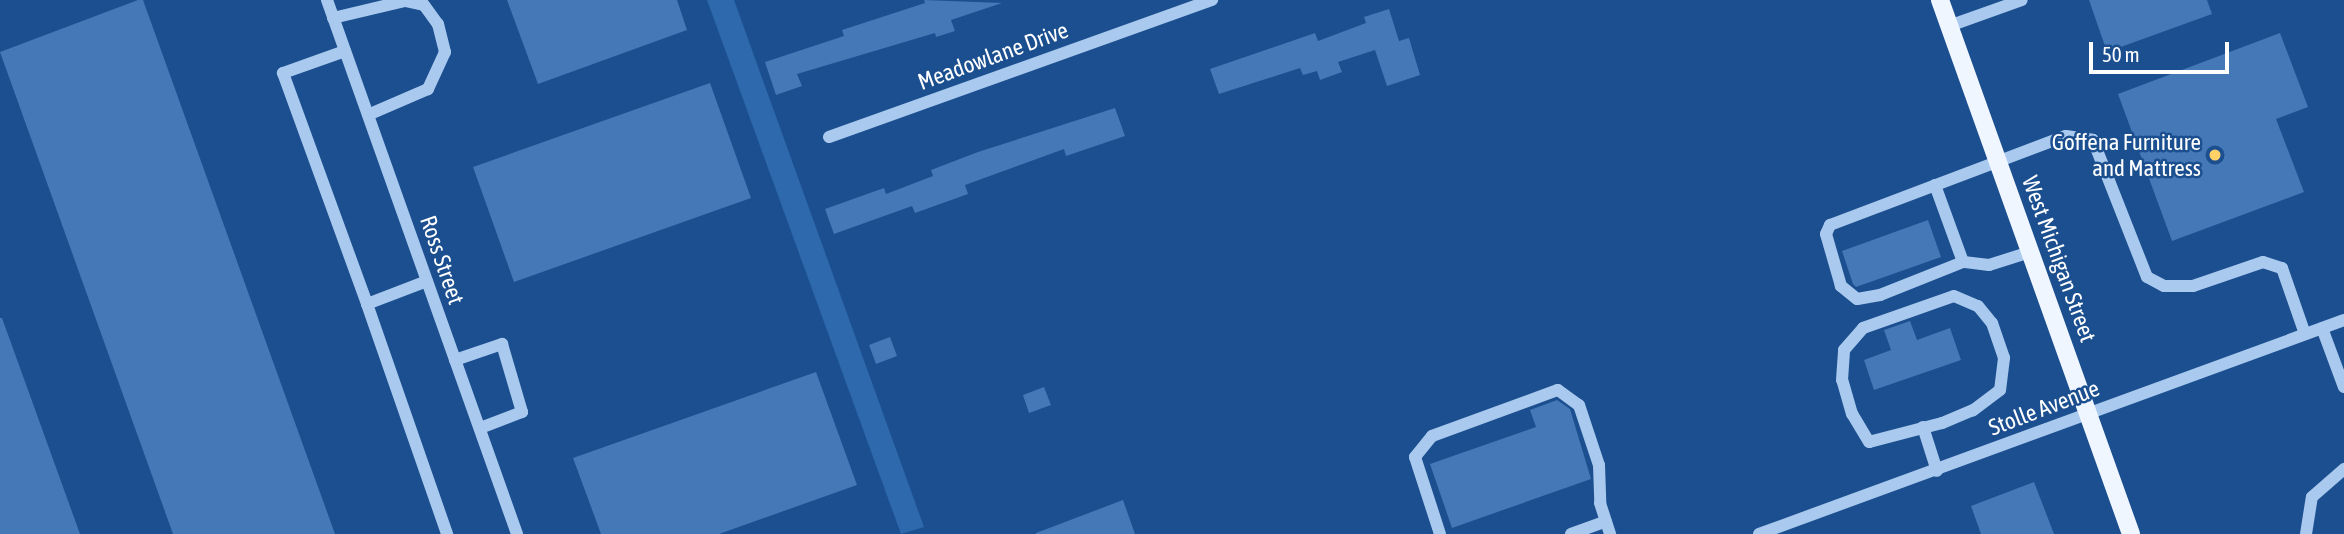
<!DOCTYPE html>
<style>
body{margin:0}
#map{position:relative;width:2344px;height:534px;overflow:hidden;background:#1b4f8f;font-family:"Asap Condensed",sans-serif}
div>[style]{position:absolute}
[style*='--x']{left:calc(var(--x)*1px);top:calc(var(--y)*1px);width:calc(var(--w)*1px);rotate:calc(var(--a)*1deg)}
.green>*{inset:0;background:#2e69ad}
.building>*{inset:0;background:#4478b7}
.minor>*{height:12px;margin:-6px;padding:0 6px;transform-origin:6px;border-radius:6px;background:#a9c9ee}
.major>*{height:18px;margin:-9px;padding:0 9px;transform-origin:9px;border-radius:9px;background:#f0f6ff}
.dots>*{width:19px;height:19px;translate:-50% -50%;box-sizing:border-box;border:4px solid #1b4f8f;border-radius:50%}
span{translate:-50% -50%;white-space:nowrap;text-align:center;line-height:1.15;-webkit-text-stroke:5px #1b4f8f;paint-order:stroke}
.street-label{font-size:23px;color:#fff}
.poi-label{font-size:23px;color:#fff}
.right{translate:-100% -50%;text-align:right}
.scale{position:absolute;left:2089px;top:42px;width:140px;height:32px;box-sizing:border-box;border:4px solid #fff;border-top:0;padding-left:9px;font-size:21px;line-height:24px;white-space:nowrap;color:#fff;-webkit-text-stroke:5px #1b4f8f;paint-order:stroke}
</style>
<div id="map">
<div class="green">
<div style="clip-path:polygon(707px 0,734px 0,924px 527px,901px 534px)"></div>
</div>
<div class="building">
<div style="clip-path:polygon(138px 0,143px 0,335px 534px,173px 534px,0 52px)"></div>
<div style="clip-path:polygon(507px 0,677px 0,687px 30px,538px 84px)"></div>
<div style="clip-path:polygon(924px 0,1002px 3px,951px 20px,955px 31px,936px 37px,935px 33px,797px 74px,802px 86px,776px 95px,765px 62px,844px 36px,842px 30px,925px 3px)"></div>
<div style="clip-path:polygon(2089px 0,2207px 0,2212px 14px,2107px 52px)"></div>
<div style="clip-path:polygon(1389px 9px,1399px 41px,1409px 38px,1420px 75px,1387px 86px,1375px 50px,1338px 62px,1342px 72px,1320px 80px,1317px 71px,1303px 75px,1300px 68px,1219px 94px,1210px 69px,1315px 33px,1318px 41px,1366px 23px,1364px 17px)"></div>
<div style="clip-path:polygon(2280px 33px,2308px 107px,2276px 119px,2304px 192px,2172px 241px,2118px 94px)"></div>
<div style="clip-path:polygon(710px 83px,751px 198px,514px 282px,473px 167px)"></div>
<div style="clip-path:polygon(1115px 108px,1125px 136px,1066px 156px,1064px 149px,965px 185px,968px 194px,915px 213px,912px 206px,834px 234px,825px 209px,884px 188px,886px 194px,933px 176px,931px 170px,978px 152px)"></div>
<div style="clip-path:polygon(1928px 220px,1941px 257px,1856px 287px,1853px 284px,1842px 251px)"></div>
<div style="clip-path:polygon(0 318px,2px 318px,80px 534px,0 534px)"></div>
<div style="clip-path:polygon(1910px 321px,1917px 340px,1950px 328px,1961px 360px,1874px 390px,1864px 360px,1891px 350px,1884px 330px)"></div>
<div style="clip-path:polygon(890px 337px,897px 356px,876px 364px,869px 345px)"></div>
<div style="clip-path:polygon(816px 372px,857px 485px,719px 534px,601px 534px,573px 458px)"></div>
<div style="clip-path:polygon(1044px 387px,1051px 405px,1029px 413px,1023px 395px)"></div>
<div style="clip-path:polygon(1557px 400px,1570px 409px,1591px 479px,1452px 528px,1430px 464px,1536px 427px,1530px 410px)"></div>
<div style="clip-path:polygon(2034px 482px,2054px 534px,1981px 534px,1971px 506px)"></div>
<div style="clip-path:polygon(1123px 500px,1135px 534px,1036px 534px,1036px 533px)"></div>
</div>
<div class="minor">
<div style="--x:327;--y:0;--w:567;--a:70.41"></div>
<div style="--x:333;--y:18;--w:74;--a:-13.3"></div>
<div style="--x:405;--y:1;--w:19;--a:12"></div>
<div style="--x:424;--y:5;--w:24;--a:54"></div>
<div style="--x:438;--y:24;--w:29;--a:76"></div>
<div style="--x:445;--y:52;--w:41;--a:114.7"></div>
<div style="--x:428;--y:89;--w:65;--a:156.6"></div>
<div style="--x:1949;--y:26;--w:77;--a:-19.6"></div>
<div style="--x:345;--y:51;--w:66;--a:160.5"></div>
<div style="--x:283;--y:73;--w:246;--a:70"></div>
<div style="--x:367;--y:304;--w:64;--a:-21"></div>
<div style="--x:829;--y:137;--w:407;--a:-19.7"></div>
<div style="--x:1935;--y:185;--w:82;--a:70"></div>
<div style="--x:2030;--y:252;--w:43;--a:162.4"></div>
<div style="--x:1989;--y:265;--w:26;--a:-173"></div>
<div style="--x:1963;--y:262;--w:89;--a:158.3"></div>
<div style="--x:1880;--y:295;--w:23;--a:170"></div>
<div style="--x:1857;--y:299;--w:21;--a:-141"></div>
<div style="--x:1841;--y:286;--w:54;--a:-106.1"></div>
<div style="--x:1826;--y:234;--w:10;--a:-66"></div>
<div style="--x:1830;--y:225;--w:252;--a:-20.7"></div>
<div style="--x:2066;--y:136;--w:27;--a:8"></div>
<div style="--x:2093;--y:140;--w:147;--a:68.5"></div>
<div style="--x:2147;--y:277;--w:19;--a:28"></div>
<div style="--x:2164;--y:286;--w:29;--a:0"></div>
<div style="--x:2193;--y:286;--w:74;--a:-18.9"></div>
<div style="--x:2263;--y:262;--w:20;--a:18"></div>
<div style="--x:2282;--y:268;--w:70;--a:70.8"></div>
<div style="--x:1954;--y:296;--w:26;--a:23"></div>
<div style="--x:1978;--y:306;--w:22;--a:51"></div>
<div style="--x:1992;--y:323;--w:37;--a:71"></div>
<div style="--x:2004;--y:358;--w:32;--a:97"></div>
<div style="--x:2000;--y:390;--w:34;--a:143"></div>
<div style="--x:1973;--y:410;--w:34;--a:157"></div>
<div style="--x:1942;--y:423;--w:75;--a:165.4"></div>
<div style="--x:1869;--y:442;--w:33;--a:-121"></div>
<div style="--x:1852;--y:414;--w:35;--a:-106"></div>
<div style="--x:1842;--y:380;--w:30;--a:-86"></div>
<div style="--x:1844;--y:350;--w:29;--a:-49"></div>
<div style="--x:1863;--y:328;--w:96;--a:-19.4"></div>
<div style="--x:367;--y:304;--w:244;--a:70.8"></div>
<div style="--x:2322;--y:328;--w:63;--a:69.6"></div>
<div style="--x:455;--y:360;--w:50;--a:-18.8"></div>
<div style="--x:502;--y:344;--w:71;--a:73.6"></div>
<div style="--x:522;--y:412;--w:45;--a:159.1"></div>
<div style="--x:1923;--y:427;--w:46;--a:72.3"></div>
<div style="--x:1440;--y:534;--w:81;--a:-108"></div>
<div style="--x:1415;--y:457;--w:27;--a:-51"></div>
<div style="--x:1432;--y:436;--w:134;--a:-20.1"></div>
<div style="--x:1558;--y:390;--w:26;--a:36"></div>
<div style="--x:1579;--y:405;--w:63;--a:71.6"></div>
<div style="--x:1599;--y:465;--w:38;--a:88"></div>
<div style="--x:1600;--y:503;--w:33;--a:72"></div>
<div style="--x:1571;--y:534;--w:37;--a:-20"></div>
<div style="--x:1759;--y:534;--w:623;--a:-20.09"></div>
<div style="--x:2306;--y:534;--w:37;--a:-81"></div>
<div style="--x:2312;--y:497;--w:43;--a:-41.2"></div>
</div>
<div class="major">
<div style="--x:1940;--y:0;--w:567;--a:70.32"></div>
</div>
<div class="dots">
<div style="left:2215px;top:155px;background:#ffd166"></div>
</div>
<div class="street-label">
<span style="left:993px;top:56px;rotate:-20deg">Meadowlane Drive</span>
<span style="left:2059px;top:259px;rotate:70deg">West Michigan Street</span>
<span style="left:442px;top:260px;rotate:71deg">Ross Street</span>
<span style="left:2044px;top:408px;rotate:-21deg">Stolle Avenue</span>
</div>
<div class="poi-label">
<span class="right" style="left:2201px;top:155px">Goffena Furniture<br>and Mattress</span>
</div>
<div class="scale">50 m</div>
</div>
